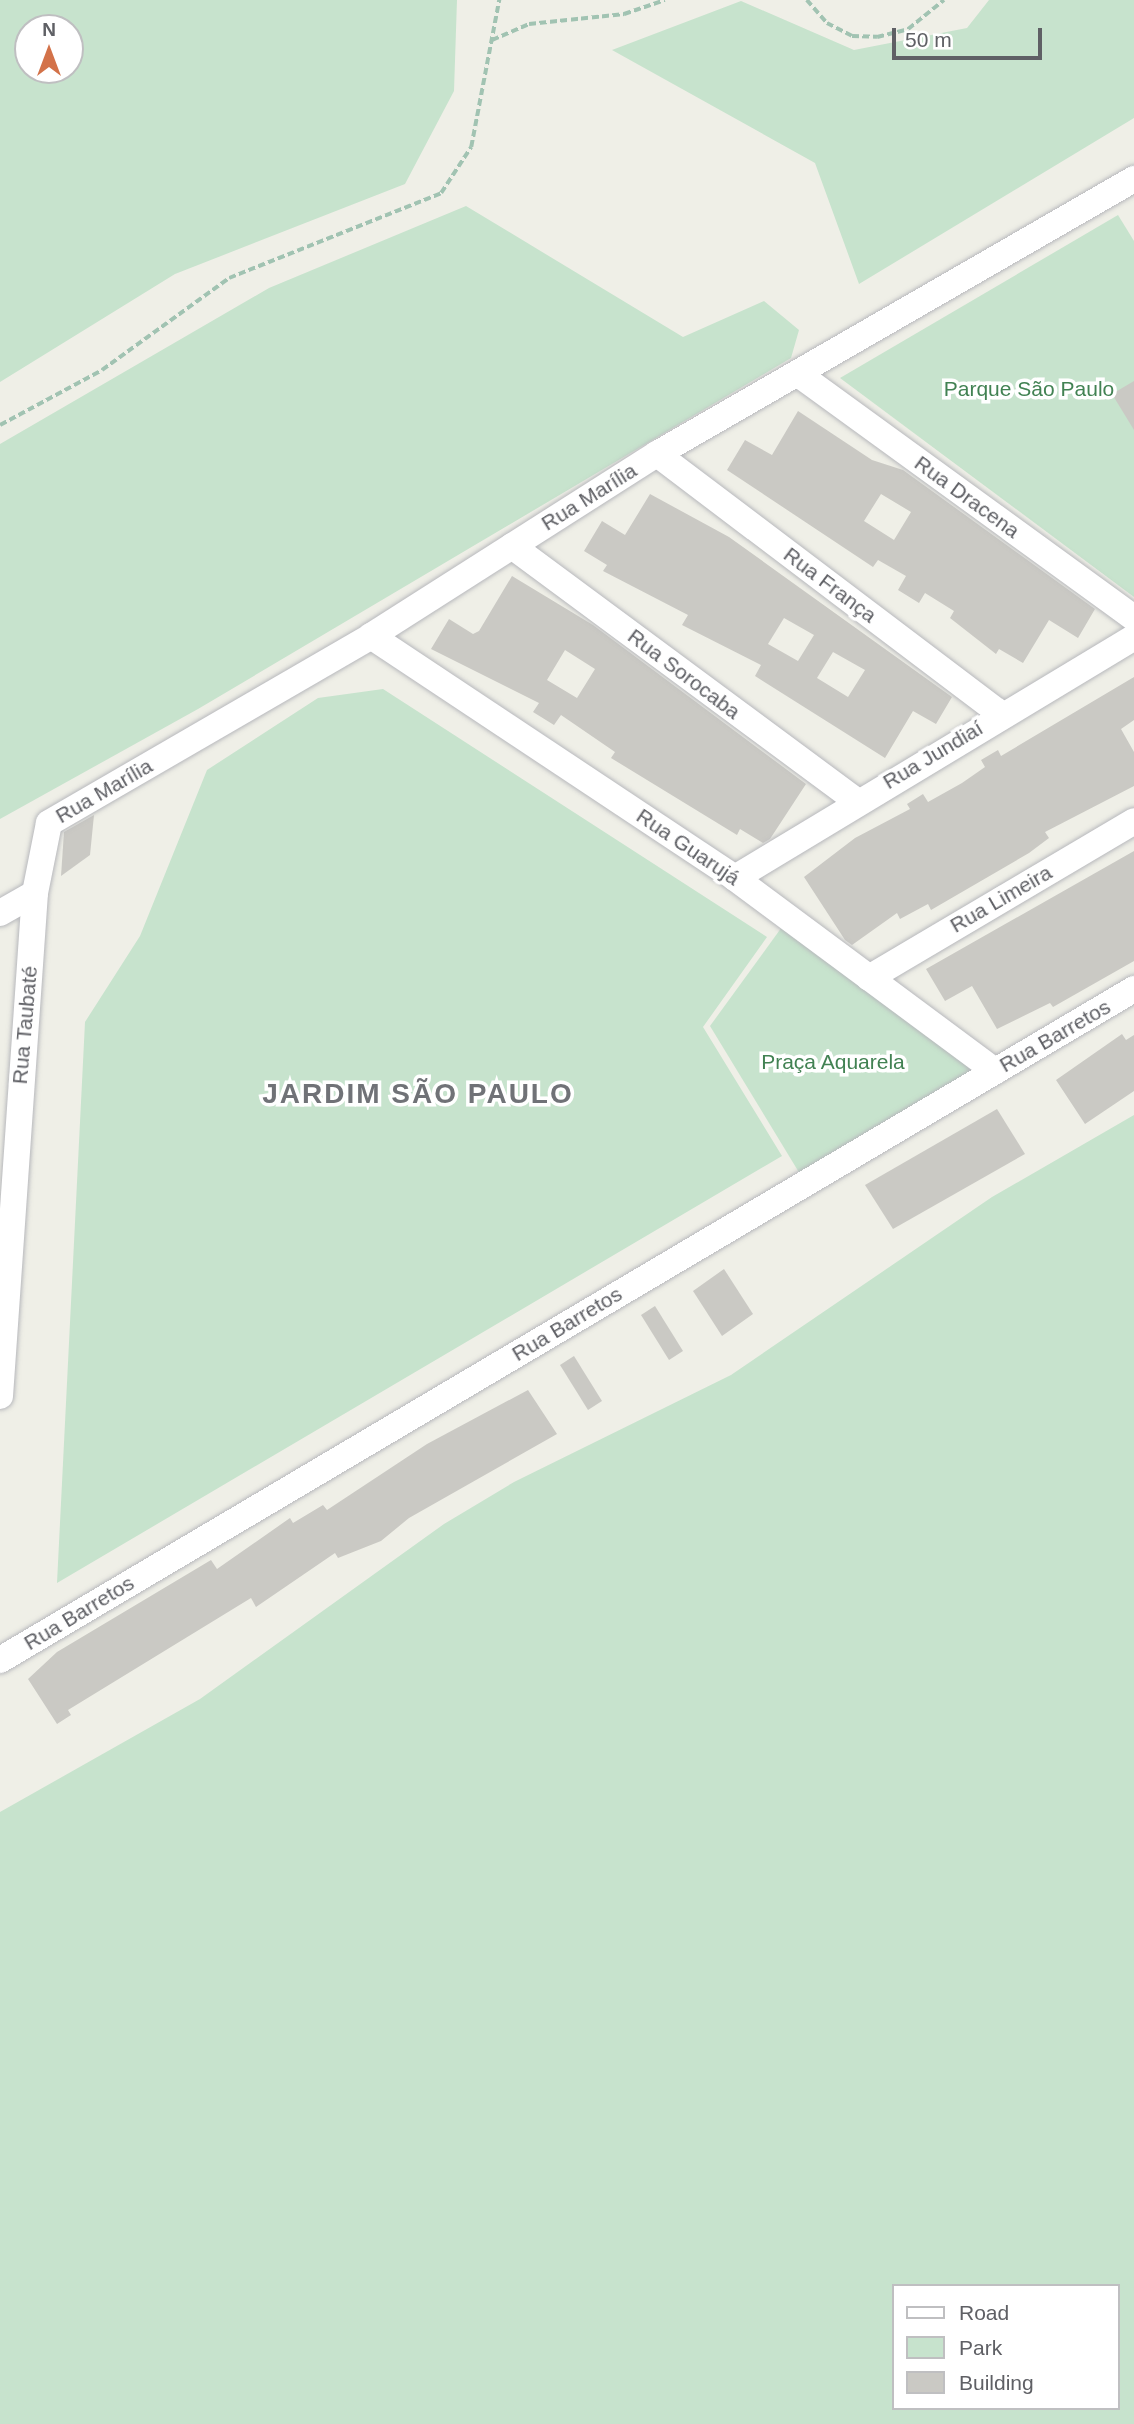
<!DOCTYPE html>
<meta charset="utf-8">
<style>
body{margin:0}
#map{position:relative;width:1134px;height:2424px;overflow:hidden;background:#efefe7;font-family:Arial,sans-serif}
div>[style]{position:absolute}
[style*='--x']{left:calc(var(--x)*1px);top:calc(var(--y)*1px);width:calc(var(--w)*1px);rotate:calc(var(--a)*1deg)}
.green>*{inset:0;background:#c7e3cd}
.building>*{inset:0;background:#cac9c4}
.path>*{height:3.5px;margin-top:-1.75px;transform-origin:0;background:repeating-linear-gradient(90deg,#a1c3b2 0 7px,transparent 0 10.5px)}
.roads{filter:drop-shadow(0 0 2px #b7b8bc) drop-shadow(0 0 2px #b7b8bc)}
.minor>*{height:26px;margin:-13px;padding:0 13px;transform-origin:13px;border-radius:13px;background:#fff}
span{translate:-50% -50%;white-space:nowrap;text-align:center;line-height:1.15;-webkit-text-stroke:7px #fff;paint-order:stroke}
.park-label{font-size:21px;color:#428253}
.street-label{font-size:21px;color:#5f6065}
.district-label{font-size:28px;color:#707277;font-weight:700;letter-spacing:2px}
.legend{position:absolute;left:892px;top:2284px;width:228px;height:126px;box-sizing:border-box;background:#fff;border:2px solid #bfbfc1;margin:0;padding:9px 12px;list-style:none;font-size:21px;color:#5f6065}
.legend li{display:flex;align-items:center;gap:14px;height:35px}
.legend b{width:35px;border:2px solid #bfbfc1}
.north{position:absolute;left:14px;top:14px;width:70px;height:70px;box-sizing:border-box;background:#fff;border:2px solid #bfbfc1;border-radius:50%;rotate:0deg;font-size:19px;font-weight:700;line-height:28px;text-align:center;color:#5f6065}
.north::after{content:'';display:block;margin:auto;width:24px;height:32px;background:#d37249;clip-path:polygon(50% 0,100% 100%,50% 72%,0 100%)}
.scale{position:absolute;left:892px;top:28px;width:150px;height:32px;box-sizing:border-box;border:4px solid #5f6065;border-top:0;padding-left:9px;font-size:21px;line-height:24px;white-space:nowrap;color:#5f6065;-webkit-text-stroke:5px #fff;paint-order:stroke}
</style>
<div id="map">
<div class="green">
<div style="clip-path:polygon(evenodd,0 0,457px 0,454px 91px,405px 184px,175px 274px,0 382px,0 0,28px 28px,70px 28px,70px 70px,28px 70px,28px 28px)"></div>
<div style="clip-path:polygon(989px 0,1134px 0,1134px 118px,859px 284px,815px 163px,612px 50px,741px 1px,854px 50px,967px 28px)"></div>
<div style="clip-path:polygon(466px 206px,683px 337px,764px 301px,799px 330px,791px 358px,198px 709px,0 819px,0 444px,269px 288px)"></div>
<div style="clip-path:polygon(1118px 215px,1134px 241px,1134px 597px,840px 378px)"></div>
<div style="clip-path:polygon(383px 689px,767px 937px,703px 1027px,782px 1156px,57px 1583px,85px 1022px,140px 936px,207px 770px,318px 698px)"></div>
<div style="clip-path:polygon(787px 920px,990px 1070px,803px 1179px,710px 1026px)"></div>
<div style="clip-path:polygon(evenodd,1134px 1115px,1134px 2424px,0 2424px,0 1812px,200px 1699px,444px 1524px,514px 1482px,731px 1375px,992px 1197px,1134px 1115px,894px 2286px,1118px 2286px,1118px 2408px,894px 2408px,894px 2286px)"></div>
</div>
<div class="building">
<div style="clip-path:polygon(1134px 381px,1134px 430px,1112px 394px)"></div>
<div style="clip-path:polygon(evenodd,798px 411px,872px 460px,903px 470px,1095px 609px,1078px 638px,1049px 620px,1023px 663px,999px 649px,996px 654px,950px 618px,954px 611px,925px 593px,919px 603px,898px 590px,906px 576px,878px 560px,873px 567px,727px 470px,745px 440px,772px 455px,798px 411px,881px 494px,911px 512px,894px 540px,864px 521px,881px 494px)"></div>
<div style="clip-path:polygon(evenodd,650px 494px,729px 537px,952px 697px,936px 724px,913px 711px,885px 758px,755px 676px,761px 665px,682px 625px,688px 615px,603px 571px,607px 565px,584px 551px,602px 521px,625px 535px,650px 494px,784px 618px,814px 635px,798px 661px,768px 644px,784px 618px,650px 494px,833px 652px,865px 670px,848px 697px,817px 678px,833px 652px)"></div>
<div style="clip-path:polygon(evenodd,512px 576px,593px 625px,806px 784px,770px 839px,763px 843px,740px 829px,737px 835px,611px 758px,615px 752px,561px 715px,554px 725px,533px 712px,539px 703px,431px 649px,449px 619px,473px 634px,479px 631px,512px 576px,565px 650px,595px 669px,577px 698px,547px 680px,565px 650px)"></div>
<div style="clip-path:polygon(1134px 677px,1134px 720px,1121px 729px,1134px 752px,1134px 786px,1045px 832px,1049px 838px,1029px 853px,931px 910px,928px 904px,900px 919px,897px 913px,852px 945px,845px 940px,804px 877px,855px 838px,910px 809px,907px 804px,923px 794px,928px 802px,962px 783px,985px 767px,981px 760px,998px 750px,1001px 756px)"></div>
<div style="clip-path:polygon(94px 815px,90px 855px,61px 876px,64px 832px)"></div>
<div style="clip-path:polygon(1134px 851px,1134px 961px,1053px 1007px,1050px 1003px,997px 1029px,972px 986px,945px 1001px,926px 969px)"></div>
<div style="clip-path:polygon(1122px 1034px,1126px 1040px,1134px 1035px,1134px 1091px,1085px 1124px,1056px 1080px)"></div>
<div style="clip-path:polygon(997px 1109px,1025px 1154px,893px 1229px,865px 1185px)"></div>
<div style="clip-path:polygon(724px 1269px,753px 1314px,722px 1336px,693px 1291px)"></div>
<div style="clip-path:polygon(655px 1306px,683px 1351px,669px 1360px,641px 1315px)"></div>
<div style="clip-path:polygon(574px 1356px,602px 1401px,588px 1410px,560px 1365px)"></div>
<div style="clip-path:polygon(528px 1390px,557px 1434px,409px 1518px,381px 1541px,338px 1558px,335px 1553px,256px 1607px,251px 1598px,68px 1710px,71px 1715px,57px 1724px,28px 1679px,57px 1652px,211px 1560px,217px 1569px,290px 1518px,293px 1523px,323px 1505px,327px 1510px,427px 1444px)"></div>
</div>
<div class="path">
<div style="--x:807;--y:0;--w:30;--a:49"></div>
<div style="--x:827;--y:23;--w:28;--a:27"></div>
<div style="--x:852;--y:36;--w:25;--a:2"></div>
<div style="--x:877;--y:37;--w:32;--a:-14"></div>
<div style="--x:908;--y:29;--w:46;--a:-38.9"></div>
<div style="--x:492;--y:40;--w:40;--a:-23.4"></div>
<div style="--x:529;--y:24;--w:96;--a:-6"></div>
<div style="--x:624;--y:14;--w:43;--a:-18.9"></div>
<div style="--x:0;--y:425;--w:116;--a:-28.3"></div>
<div style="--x:102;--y:370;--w:157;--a:-35.9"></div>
<div style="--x:229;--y:278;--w:228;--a:-21.8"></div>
<div style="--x:441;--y:193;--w:55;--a:-56.9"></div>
<div style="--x:471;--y:147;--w:150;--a:-79.2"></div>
</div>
<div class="roads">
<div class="minor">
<div style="--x:801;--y:376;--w:412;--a:36"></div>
<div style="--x:657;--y:454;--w:433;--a:37.1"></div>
<div style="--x:512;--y:546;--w:428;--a:36.5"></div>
<div style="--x:371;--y:636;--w:437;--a:33.6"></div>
<div style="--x:735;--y:878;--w:324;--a:36.6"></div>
<div style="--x:735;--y:878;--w:466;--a:-31.1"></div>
<div style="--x:0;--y:913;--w:40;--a:-29.7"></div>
<div style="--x:869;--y:978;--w:308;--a:-30.6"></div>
<div style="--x:0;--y:1396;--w:504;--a:-86.02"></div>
<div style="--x:35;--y:893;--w:71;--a:-78.7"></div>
<div style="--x:49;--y:823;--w:372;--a:-30.1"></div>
<div style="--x:371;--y:636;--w:339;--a:-32.5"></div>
<div style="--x:657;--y:454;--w:551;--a:-29.96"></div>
<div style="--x:0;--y:1660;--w:1318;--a:-30.61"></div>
</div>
</div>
<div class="park-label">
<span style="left:1029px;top:389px">Parque São Paulo</span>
<span style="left:833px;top:1062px">Praça Aquarela</span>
</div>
<div class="street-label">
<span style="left:589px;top:497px;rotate:-32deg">Rua Marília</span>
<span style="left:967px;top:497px;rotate:36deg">Rua Dracena</span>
<span style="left:830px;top:585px;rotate:37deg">Rua França</span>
<span style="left:684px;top:674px;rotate:37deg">Rua Sorocaba</span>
<span style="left:933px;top:755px;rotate:-31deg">Rua Jundiaí</span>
<span style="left:104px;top:791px;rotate:-30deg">Rua Marília</span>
<span style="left:688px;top:847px;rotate:34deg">Rua Guarujá</span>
<span style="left:1001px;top:899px;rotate:-30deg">Rua Limeira</span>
<span style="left:25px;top:1025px;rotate:-85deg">Rua Taubaté</span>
<span style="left:1055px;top:1036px;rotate:-30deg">Rua Barretos</span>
<span style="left:567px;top:1324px;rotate:-31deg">Rua Barretos</span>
<span style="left:79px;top:1613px;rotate:-31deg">Rua Barretos</span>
</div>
<div class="district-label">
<span style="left:418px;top:1094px">JARDIM SÃO PAULO</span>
</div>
<ul class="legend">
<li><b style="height:9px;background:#fff"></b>Road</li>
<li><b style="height:19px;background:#c7e3cd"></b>Park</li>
<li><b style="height:19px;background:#cac9c4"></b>Building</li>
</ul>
<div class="north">N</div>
<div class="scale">50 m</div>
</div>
